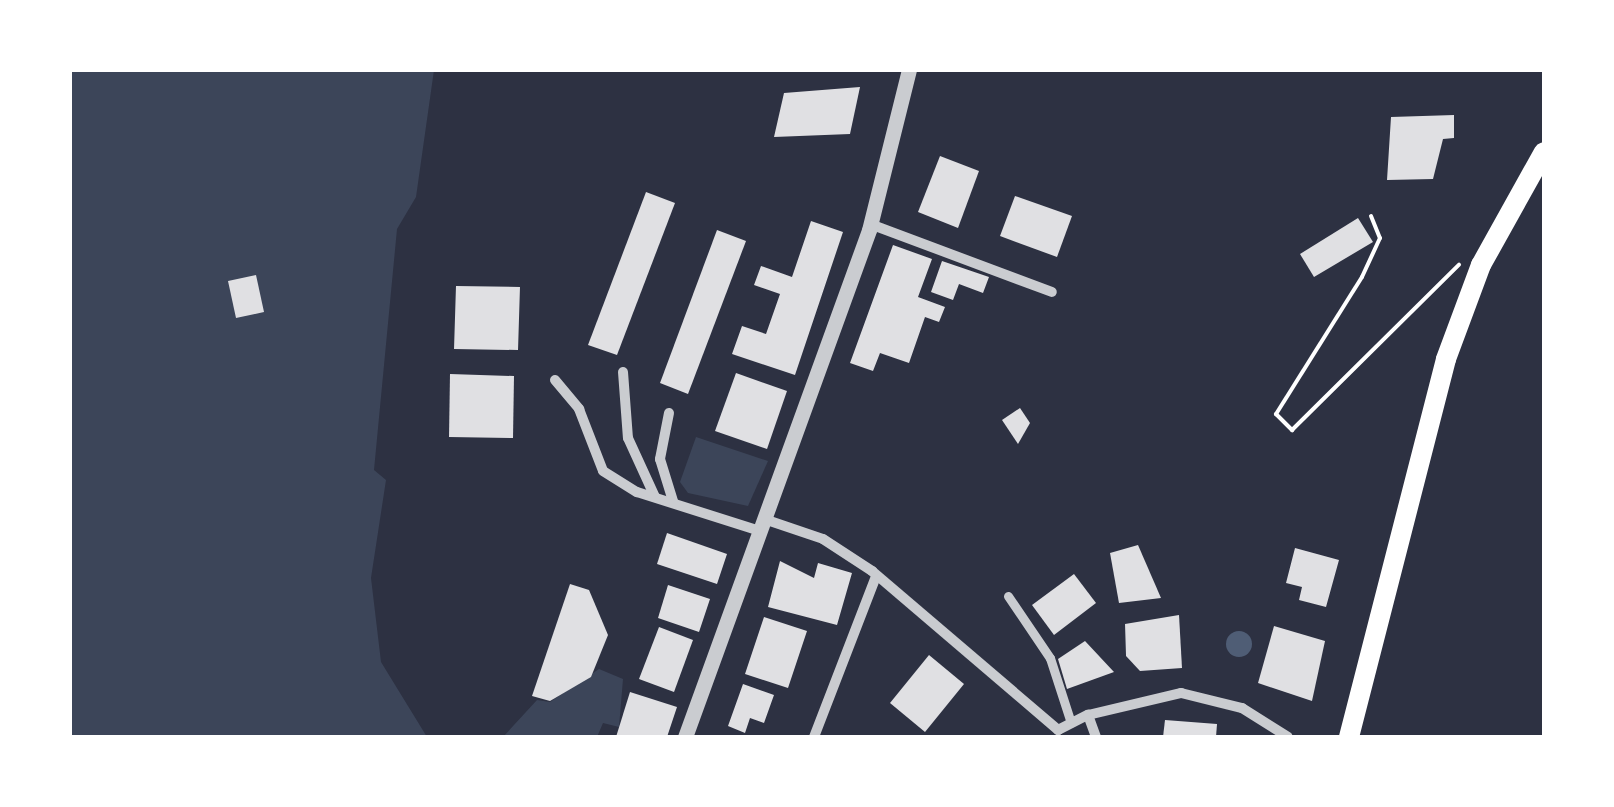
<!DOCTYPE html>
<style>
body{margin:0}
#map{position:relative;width:1614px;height:807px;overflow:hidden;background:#2d3142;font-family:Inter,sans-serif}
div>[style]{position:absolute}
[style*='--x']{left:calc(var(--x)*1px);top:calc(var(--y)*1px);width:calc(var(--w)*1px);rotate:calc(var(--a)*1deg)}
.green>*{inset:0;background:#3c4559}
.water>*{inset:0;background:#4f5d75}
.round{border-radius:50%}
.building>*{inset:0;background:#e0e0e3}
.path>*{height:4px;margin:-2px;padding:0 2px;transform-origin:2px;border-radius:2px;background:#fff}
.pedestrian>*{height:9px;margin:-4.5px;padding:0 4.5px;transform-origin:4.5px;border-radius:4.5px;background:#caccd0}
.minor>*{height:10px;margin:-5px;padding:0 5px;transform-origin:5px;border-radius:5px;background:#caccd0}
.tertiary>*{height:15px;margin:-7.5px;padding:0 7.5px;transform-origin:7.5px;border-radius:7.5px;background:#caccd0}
.primary>*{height:20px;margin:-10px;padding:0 10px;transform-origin:10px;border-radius:10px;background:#fff}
span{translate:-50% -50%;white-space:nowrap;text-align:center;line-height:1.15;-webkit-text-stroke:8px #fff;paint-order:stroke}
.frame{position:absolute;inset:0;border:72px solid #fff;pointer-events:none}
</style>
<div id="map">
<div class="green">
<div style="clip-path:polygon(70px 70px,434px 70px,416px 197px,397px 229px,374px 470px,386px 480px,371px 578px,381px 662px,427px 737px,70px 737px)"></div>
<div style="clip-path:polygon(696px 437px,768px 461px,748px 506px,688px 493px,680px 482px)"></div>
<div style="clip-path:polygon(599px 669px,623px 679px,619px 727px,603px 723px,597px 737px,503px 737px,537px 700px,550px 702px)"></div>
</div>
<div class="water">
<div class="round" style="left:1226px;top:631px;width:26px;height:26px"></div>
</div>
<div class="building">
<div style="clip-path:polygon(860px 87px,850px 134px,774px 137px,784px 93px)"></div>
<div style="clip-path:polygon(1454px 115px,1454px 138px,1443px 139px,1433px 179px,1387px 180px,1391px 117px)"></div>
<div style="clip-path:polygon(940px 156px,979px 171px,958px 228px,918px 212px)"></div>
<div style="clip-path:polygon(646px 192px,675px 203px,617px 355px,588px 345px)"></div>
<div style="clip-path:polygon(1015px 196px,1072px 216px,1057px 257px,1000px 236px)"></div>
<div style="clip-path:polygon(1358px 218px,1373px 242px,1314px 277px,1300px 254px)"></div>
<div style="clip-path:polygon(811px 221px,843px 232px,795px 375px,732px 354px,742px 326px,766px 334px,780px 294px,754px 285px,761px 266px,792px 277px)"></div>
<div style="clip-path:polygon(717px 230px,746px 241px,688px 394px,660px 383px)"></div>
<div style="clip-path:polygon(893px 245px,932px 259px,918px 297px,945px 307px,939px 322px,925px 317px,909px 363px,880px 353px,873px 371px,850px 363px)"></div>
<div style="clip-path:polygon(942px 261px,989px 277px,983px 293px,959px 284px,953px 300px,931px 292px)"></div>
<div style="clip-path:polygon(256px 275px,264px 312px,236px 318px,228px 281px)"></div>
<div style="clip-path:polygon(456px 286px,520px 287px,518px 350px,454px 349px)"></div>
<div style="clip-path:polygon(736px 373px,787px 391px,767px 449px,715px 431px)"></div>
<div style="clip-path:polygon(450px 374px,514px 376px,513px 438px,449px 437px)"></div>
<div style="clip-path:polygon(1020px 408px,1030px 423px,1018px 444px,1002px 420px)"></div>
<div style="clip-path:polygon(667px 533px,727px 554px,717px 584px,657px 564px)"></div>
<div style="clip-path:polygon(1138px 545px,1161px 598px,1119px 603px,1110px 553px)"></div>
<div style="clip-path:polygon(1295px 548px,1339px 560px,1326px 607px,1299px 600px,1302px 587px,1286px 583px)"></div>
<div style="clip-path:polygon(780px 561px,814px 578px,818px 563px,852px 573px,837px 625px,768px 607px)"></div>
<div style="clip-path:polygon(1074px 574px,1096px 603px,1054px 635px,1032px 605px)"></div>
<div style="clip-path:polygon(570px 584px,589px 590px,608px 635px,591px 677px,550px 701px,532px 696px)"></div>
<div style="clip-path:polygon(668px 585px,710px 599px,699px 632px,658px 618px)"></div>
<div style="clip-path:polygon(1179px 615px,1182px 668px,1140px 671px,1126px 656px,1125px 624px)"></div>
<div style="clip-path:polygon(764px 617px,807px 631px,788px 688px,745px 674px)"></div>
<div style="clip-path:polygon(1274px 626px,1325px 641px,1312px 701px,1258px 683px)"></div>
<div style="clip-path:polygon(659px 627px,693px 640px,674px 692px,639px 679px)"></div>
<div style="clip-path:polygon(1085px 641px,1114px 672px,1067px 689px,1058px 659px)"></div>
<div style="clip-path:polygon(929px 655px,964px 684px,925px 732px,890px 703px)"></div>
<div style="clip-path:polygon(743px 684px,774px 695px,764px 723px,750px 718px,745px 733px,728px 726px)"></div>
<div style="clip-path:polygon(630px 692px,677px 707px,667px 737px,616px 737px)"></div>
<div style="clip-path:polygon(1165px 720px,1217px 724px,1216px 737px,1163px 737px)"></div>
</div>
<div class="path">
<div style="--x:1371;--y:216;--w:24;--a:68"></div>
<div style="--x:1380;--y:238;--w:43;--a:114.8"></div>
<div style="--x:1362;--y:277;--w:162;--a:122.1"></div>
<div style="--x:1276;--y:414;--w:23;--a:45"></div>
<div style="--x:1292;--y:430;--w:235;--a:-44.7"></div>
</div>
<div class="pedestrian">
<div style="--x:1008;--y:596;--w:75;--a:55.9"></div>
<div style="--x:1050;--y:658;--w:68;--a:72.1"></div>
</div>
<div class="minor">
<div style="--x:870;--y:224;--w:194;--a:20.5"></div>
<div style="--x:623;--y:372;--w:66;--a:85.7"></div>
<div style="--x:628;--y:438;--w:65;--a:65.4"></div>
<div style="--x:555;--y:380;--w:38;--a:50"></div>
<div style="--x:579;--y:409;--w:66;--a:68.8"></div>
<div style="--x:603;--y:471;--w:40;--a:32"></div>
<div style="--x:637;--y:492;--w:129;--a:17.6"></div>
<div style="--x:669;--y:413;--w:47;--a:101.1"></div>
<div style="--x:660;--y:459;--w:44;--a:72.8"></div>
<div style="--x:764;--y:519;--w:62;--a:18.7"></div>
<div style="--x:823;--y:539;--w:59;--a:33.1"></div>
<div style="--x:872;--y:571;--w:245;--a:40.5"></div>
<div style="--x:1058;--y:730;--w:34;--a:-27"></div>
<div style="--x:1088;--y:715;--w:23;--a:70"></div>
<div style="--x:1088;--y:715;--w:96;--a:-13.3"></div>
<div style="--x:1181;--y:693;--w:63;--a:13.8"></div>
<div style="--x:1242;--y:708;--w:54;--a:32.2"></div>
<div style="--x:814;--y:737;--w:173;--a:-68.9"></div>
</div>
<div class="tertiary">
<div style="--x:685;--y:737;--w:539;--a:-70.05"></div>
<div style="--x:869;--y:230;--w:165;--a:-76"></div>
</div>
<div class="primary">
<div style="--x:1349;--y:737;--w:390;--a:-75.6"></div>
<div style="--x:1446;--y:359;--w:100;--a:-69.6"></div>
<div style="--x:1481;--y:265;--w:129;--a:-60.9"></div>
</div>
<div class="frame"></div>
</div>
